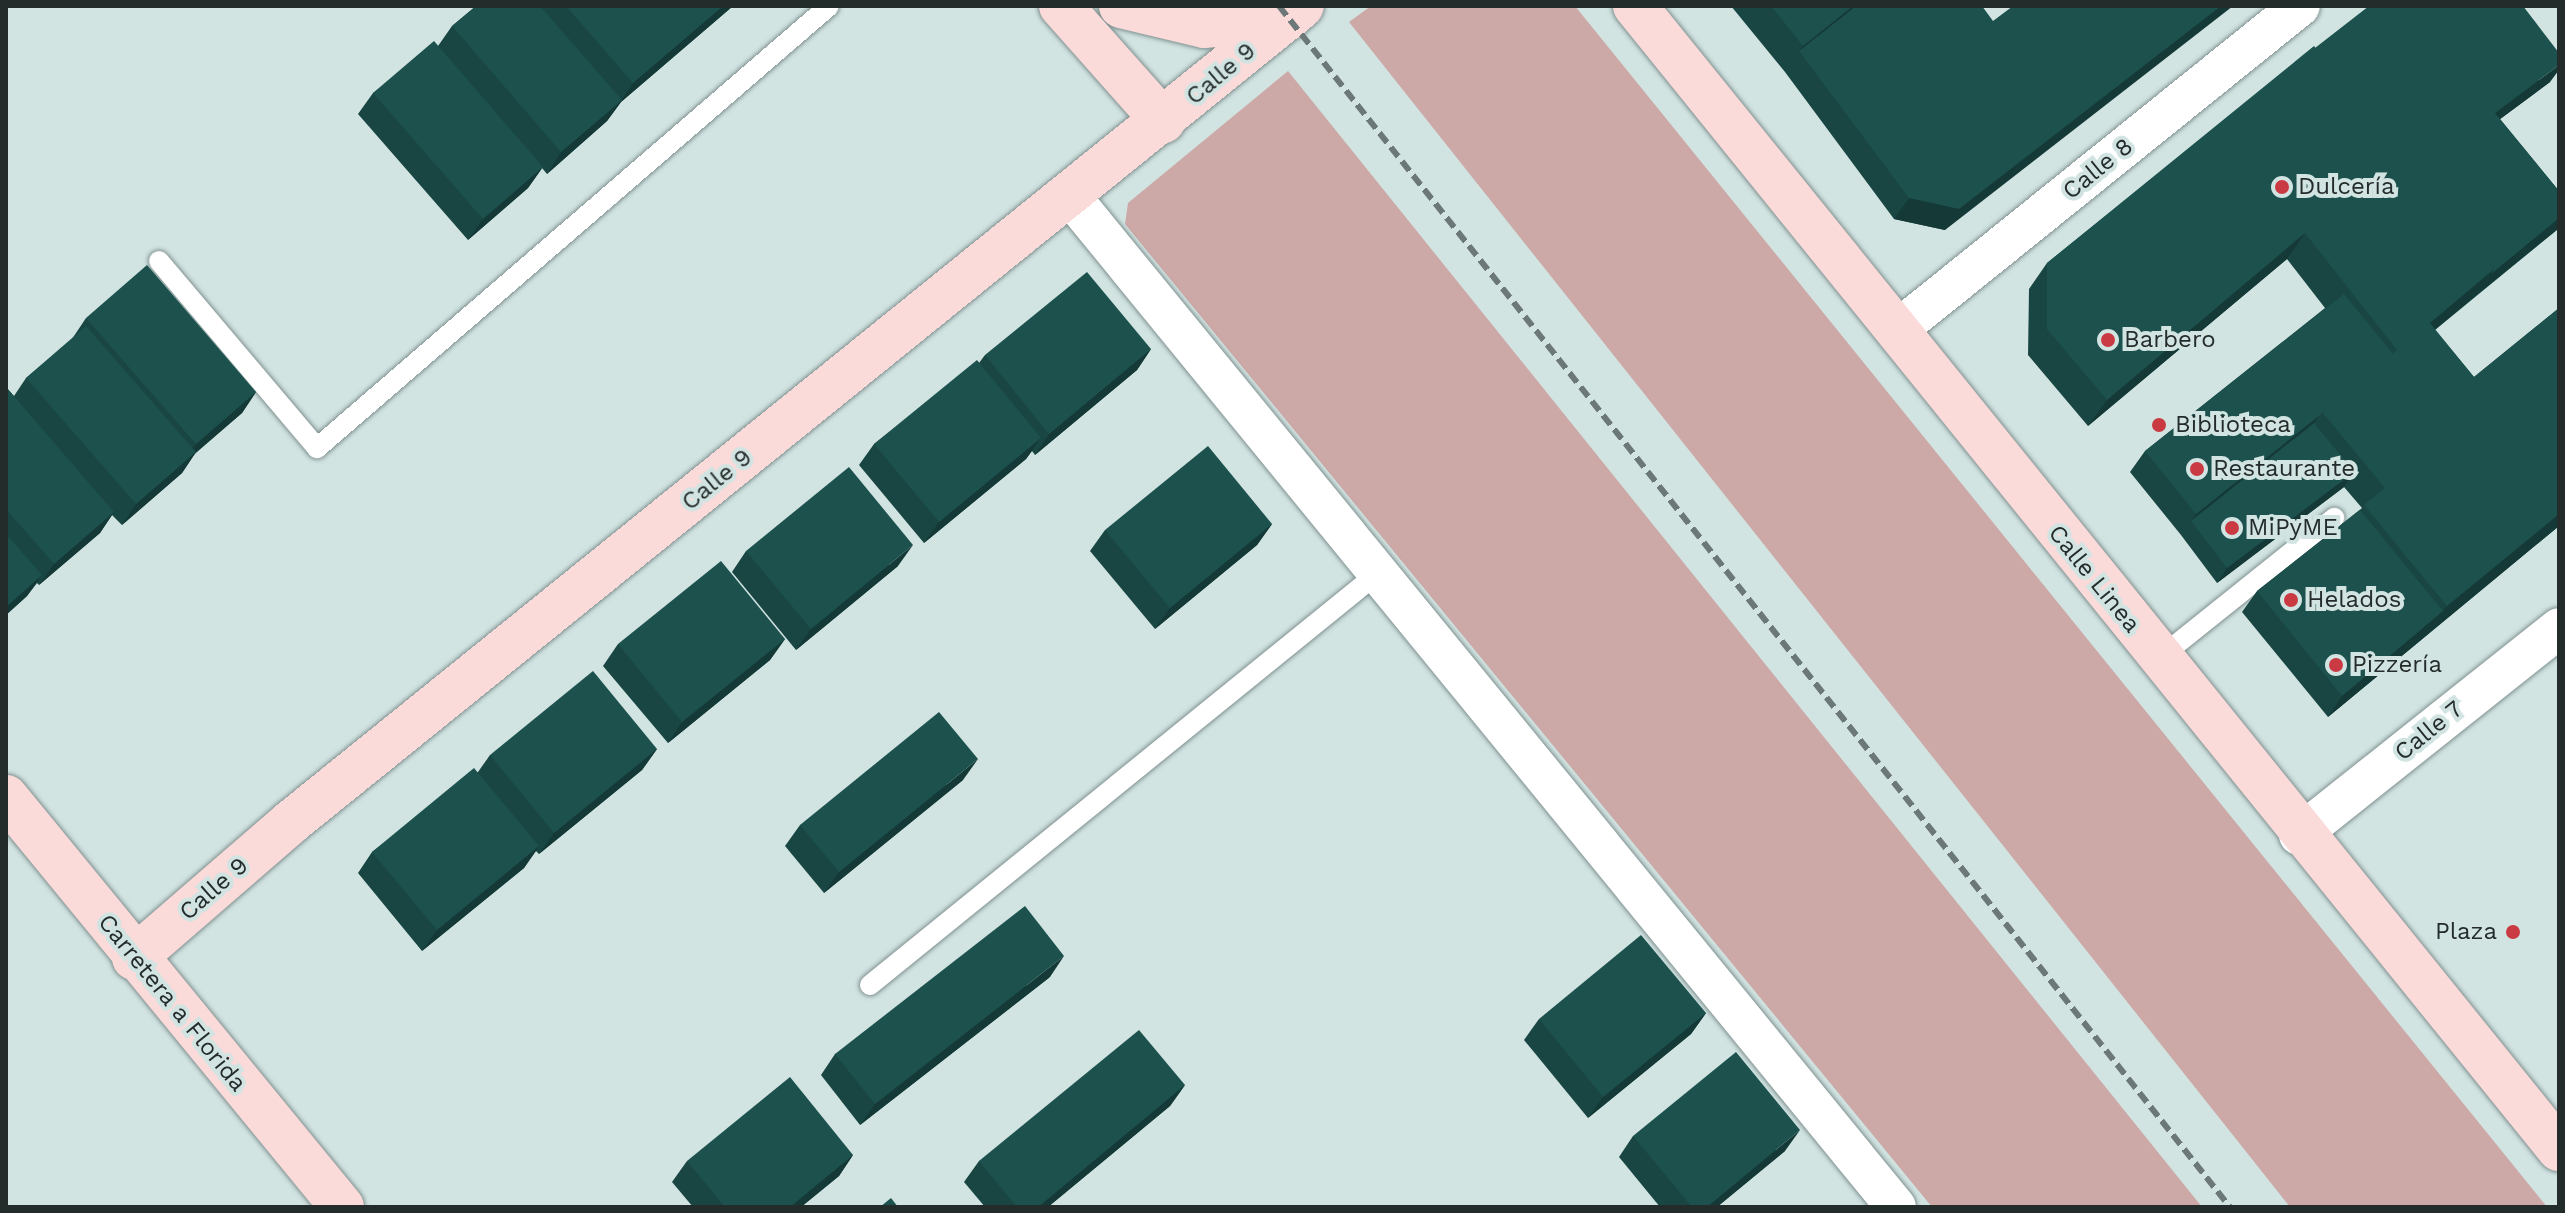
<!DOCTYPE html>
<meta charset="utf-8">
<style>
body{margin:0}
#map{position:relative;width:2565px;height:1213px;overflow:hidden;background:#d1e4e2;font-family:"Work Sans",sans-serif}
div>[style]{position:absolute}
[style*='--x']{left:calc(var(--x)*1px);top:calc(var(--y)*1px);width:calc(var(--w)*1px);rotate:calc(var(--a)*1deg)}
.green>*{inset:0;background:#cca8a6}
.roads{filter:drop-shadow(0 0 2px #809190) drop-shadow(0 0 2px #809190)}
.lane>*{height:20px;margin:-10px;padding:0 10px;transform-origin:10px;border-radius:10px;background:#fff}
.street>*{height:40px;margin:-20px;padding:0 20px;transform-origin:20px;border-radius:20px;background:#fff}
.secondary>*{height:44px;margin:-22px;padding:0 22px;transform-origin:22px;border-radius:22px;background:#fbdada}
.rail>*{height:6px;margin-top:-3px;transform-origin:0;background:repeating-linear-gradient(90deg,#6b7877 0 12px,transparent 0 18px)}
.wall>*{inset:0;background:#194643}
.shaded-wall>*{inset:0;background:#143937}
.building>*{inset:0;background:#1d514e}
.dots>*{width:22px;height:22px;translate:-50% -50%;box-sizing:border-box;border:4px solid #d1e4e2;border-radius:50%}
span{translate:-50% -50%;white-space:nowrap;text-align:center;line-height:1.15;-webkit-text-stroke:8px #d1e4e2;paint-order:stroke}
.street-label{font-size:24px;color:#242c2b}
.poi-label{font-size:24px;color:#242c2b}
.left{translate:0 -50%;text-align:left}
.right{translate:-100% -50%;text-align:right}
.frame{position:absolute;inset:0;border:8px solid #242c2b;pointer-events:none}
</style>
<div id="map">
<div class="green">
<div style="clip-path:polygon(1371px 6px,1575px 6px,2547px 1207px,2290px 1207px,1349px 22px)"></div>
<div style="clip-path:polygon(1288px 71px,2202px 1207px,1932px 1207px,1125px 224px,1128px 203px)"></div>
</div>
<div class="roads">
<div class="lane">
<div style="--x:159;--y:261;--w:245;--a:49.8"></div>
<div style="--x:317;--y:448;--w:676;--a:-40.8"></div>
<div style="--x:2158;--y:659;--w:226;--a:-38.7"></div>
<div style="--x:870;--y:985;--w:654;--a:-39.04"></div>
</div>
<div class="street">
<div style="--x:1071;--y:197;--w:1304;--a:50.76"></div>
<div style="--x:1896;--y:331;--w:518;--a:-38.82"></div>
<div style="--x:2299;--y:835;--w:332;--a:-38.5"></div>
</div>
<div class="secondary">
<div style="--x:1061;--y:6;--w:154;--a:48.4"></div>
<div style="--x:1121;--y:6;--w:85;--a:13.5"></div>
<div style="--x:1204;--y:26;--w:85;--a:-5.4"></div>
<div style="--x:1635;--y:6;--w:1470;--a:51.05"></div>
<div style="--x:6;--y:797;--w:530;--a:50.66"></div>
<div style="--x:134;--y:958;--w:208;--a:-40.9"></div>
<div style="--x:291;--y:822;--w:1299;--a:-38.91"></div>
</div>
</div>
<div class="rail">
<div style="--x:1279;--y:6;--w:1532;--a:51.63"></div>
</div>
<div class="wall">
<div style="clip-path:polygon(476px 6px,733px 6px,621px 102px,607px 121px,547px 174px,542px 168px,528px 188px,468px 240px,358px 114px,373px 93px,438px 46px,452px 26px)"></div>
<div style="clip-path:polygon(1731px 6px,1982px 6px,1945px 230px,1894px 219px,1785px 72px)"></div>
<div style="clip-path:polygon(2315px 48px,2550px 82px,2500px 119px,2559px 191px,2559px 227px,2558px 229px,2435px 330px,2474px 377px,2559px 308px,2559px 526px,2328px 717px,2242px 612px,2257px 591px,2362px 508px,2344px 487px,2217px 583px,2181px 535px,2130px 472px,2145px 451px,2325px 308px,2287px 259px,2088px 426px,2028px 355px,2029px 289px,2047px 263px)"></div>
<div style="clip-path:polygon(86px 318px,256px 392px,242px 413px,196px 452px,182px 473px,122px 525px,112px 515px,100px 533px,39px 585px,37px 583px,27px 596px,6px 615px,6px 387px,14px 396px,26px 378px,72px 339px)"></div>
<div style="clip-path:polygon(1151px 349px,1137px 370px,1035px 455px,1032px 451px,1026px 459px,924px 543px,859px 465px,874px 444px,979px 363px,985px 355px)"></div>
<div style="clip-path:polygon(1272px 524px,1257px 545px,1155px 629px,1090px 551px,1105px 530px)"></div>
<div style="clip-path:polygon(746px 551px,898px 566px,796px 650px,732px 572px)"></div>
<div style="clip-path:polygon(785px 639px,770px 660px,668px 743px,603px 666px,618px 644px)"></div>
<div style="clip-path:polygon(657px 749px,642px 770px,539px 854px,536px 851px,524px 868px,422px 951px,358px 873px,372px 852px,478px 772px,490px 755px)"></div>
<div style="clip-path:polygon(963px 780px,824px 893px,785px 846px,800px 825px)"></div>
<div style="clip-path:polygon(1050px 977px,860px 1125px,821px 1075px,835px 1054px)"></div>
<div style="clip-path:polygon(1706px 1013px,1691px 1034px,1588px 1118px,1524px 1040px,1539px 1019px)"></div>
<div style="clip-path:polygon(1185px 1085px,1170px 1106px,1048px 1207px,985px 1207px,964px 1182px,979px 1161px)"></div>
<div style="clip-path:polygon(1633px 1136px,1785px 1151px,1717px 1207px,1660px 1207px,1619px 1157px)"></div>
<div style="clip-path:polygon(853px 1155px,839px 1176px,801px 1207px,693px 1207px,672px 1182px,687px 1161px)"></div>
</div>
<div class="shaded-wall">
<div style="clip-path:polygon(723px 6px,733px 6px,621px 102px,607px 121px,547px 174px,561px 152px,620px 102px,633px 83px)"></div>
<div style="clip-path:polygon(1853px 6px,1867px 6px,1799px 51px,1803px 46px)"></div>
<div style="clip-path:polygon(2221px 6px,2233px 6px,1945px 230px,1894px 219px,1909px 198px)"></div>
<div style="clip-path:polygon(2559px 65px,2559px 70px,2550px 82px,2480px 134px,2495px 113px)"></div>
<div style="clip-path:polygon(543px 167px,528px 188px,468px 240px,483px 219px)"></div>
<div style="clip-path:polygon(2559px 218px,2559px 227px,2558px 229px,2476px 295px,2491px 274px)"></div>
<div style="clip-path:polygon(2305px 233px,2287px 259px,2088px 426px,2107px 400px)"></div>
<div style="clip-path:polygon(2494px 269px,2476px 295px,2412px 349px,2430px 323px)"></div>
<div style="clip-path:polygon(1151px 349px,1137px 370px,1035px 455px,1049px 434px)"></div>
<div style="clip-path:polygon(256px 392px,242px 413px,182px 465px,196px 444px)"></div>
<div style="clip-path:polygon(2320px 415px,2305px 436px,2191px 521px,2196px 514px)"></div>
<div style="clip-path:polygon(1041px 438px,1026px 459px,924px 543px,939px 522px)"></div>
<div style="clip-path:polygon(196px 452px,182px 473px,122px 525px,136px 504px)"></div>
<div style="clip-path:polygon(2354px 472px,2344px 487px,2217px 583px,2227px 568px)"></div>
<div style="clip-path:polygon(114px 512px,100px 533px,39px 585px,54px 564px)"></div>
<div style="clip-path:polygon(2559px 514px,2559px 526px,2328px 717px,2342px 696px,2443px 611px,2447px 606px)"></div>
<div style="clip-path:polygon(1272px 524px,1257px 545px,1155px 629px,1170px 608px)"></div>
<div style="clip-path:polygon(913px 545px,898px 566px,796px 650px,811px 629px)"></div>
<div style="clip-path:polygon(42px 575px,27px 596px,6px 615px,6px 607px)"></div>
<div style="clip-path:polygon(785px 639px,770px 660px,668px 743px,682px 722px)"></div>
<div style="clip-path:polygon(657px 749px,642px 770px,539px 854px,554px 833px)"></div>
<div style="clip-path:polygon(978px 759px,963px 780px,824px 893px,839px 872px)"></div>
<div style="clip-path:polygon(539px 846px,524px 868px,422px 951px,437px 930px)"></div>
<div style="clip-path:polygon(1064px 956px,1050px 977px,860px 1125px,875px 1104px)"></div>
<div style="clip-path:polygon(1706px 1013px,1691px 1034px,1588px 1118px,1603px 1097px)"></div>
<div style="clip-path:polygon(1185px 1085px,1170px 1106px,1048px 1207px,1038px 1207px)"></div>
<div style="clip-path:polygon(1800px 1130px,1785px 1151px,1717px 1207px,1707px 1207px)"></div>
<div style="clip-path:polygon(853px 1155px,839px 1176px,801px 1207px,790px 1207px)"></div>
</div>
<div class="building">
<div style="clip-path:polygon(476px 6px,540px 6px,622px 100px,561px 152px,452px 26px)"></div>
<div style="clip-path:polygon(566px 6px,723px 6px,633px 83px)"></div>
<div style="clip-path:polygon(1771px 6px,1853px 6px,1803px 46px)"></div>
<div style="clip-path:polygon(1856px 6px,1982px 6px,1993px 21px,2013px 6px,2221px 6px,1959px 209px,1909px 198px,1799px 51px)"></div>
<div style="clip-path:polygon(2369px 6px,2523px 6px,2559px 53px,2559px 65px,2495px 113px,2559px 191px,2559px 218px,2491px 274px,2494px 269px,2315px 48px)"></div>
<div style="clip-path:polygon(434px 41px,543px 167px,483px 219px,373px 93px)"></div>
<div style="clip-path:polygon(2314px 46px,2494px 269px,2430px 323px,2474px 377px,2559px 308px,2559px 514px,2447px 606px,2364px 505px,2385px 488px,2322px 412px,2397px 350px,2305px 233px,2107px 400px,2047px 329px,2047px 263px)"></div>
<div style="clip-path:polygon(147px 265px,256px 392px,196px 444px,86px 318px)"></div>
<div style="clip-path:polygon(1087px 272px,1151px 349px,1049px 434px,985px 355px)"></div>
<div style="clip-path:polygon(2344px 294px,2393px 354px,2322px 412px,2320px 415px,2196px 514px,2145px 451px)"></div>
<div style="clip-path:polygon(86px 326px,196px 452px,136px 504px,26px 378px)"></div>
<div style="clip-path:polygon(977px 360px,1041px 438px,939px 522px,874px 444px)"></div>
<div style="clip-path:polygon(6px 387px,114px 512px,54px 564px,6px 509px)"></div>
<div style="clip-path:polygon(2314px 423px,2354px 472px,2227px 568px,2191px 521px)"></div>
<div style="clip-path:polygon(1208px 446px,1272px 524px,1170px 608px,1105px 530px)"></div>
<div style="clip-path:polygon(849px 467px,913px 545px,811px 629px,746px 551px)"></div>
<div style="clip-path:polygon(2360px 510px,2443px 611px,2342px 696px,2257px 591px)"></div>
<div style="clip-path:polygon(6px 534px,42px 575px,6px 607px)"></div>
<div style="clip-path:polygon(721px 561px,785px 639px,682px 722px,618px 644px)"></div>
<div style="clip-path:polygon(593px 671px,657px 749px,554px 833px,490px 755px)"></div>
<div style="clip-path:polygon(939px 712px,978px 759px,839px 872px,800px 825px)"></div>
<div style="clip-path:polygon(474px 768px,539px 846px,437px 930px,372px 852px)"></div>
<div style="clip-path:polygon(1025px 906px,1064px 956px,875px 1104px,835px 1054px)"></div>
<div style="clip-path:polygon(1641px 935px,1706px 1013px,1603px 1097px,1539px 1019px)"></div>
<div style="clip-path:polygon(1139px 1030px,1185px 1085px,1038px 1207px,1017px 1207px,979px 1161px)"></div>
<div style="clip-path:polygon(1736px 1052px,1800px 1130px,1707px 1207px,1692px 1207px,1633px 1136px)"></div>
<div style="clip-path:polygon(790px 1077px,853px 1155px,790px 1207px,725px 1207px,687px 1161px)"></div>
<div style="clip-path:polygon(891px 1198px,898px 1207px,880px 1207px)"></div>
</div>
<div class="dots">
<div style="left:2282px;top:187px;background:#ca3a43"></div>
<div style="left:2108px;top:340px;background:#ca3a43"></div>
<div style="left:2159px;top:425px;background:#ca3a43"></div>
<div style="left:2197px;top:469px;background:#ca3a43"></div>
<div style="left:2232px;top:528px;background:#ca3a43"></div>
<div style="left:2291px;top:600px;background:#ca3a43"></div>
<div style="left:2336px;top:665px;background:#ca3a43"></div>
<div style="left:2513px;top:932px;background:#ca3a43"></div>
</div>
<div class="street-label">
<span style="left:1221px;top:74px;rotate:-40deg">Calle 9</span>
<span style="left:2098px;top:169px;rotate:-39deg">Calle 8</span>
<span style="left:717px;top:480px;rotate:-39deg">Calle 9</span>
<span style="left:2094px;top:579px;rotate:51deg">Calle Linea</span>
<span style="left:2429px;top:731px;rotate:-39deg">Calle 7</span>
<span style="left:214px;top:889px;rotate:-41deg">Calle 9</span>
<span style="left:172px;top:1003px;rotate:51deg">Carretera a Florida</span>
</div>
<div class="poi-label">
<span class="left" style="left:2298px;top:187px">Dulcería</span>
<span class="left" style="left:2124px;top:340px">Barbero</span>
<span class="left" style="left:2175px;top:425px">Biblioteca</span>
<span class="left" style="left:2213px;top:469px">Restaurante</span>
<span class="left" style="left:2248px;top:528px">MiPyME</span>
<span class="left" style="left:2307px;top:600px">Helados</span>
<span class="left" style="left:2352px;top:665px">Pizzería</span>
<span class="right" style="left:2497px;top:932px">Plaza</span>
</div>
<div class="frame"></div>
</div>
